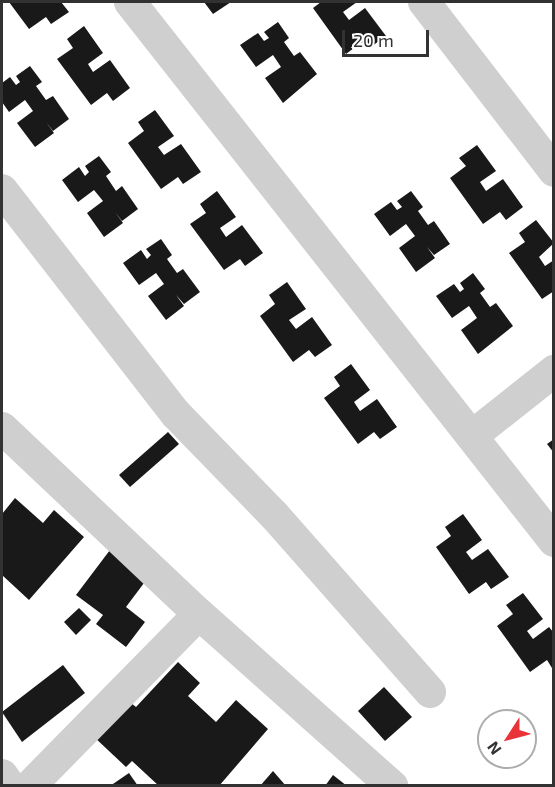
<!DOCTYPE html>
<style>
body{margin:0}
#map{position:relative;width:555px;height:787px;overflow:hidden;background:#fff;font-family:"Exo 2",sans-serif}
div>[style]{position:absolute}
[style*='--x']{left:calc(var(--x)*1px);top:calc(var(--y)*1px);width:calc(var(--w)*1px);rotate:calc(var(--a)*1deg)}
.building>*{inset:0;background:#191919}
.minor>*{height:32px;margin:-16px;padding:0 16px;transform-origin:16px;border-radius:16px;background:#cfcfcf}
span{translate:-50% -50%;white-space:nowrap;text-align:center;line-height:1.15;-webkit-text-stroke:6px #fff;paint-order:stroke}
.frame{position:absolute;inset:0;border:3px solid #323232;pointer-events:none}
.north{position:absolute;left:477px;top:709px;width:60px;height:60px;box-sizing:border-box;background:#fff;border:2px solid #adadad;border-radius:50%;rotate:234deg;font-size:16px;font-weight:700;line-height:24px;text-align:center;color:#323232}
.north::after{content:'';display:block;margin:auto;width:21px;height:27px;background:#e93339;clip-path:polygon(50% 0,100% 100%,50% 72%,0 100%)}
.scale{position:absolute;left:342px;top:30px;width:87px;height:27px;box-sizing:border-box;border:3px solid #323232;border-top:0;padding-left:8px;font-size:18px;line-height:21px;white-space:nowrap;color:#323232;-webkit-text-stroke:4px #fff;paint-order:stroke}
</style>
<div id="map">
<div class="building">
<div style="clip-path:polygon(9px 2px,61px 2px,69px 12px,51px 24px,46px 17px,29px 29px)"></div>
<div style="clip-path:polygon(204px 2px,231px 2px,213px 14px)"></div>
<div style="clip-path:polygon(321px 2px,357px 2px,343px 12px,349px 20px,365px 8px,386px 36px,368px 49px,362px 42px,346px 54px,313px 8px)"></div>
<div style="clip-path:polygon(278px 22px,289px 38px,284px 42px,294px 56px,300px 52px,317px 74px,283px 103px,265px 78px,281px 67px,273px 55px,256px 67px,240px 45px,258px 33px,264px 41px,269px 38px,264px 32px)"></div>
<div style="clip-path:polygon(84px 26px,103px 53px,88px 64px,93px 72px,110px 60px,130px 88px,113px 101px,107px 93px,91px 105px,57px 59px,73px 48px,67px 39px)"></div>
<div style="clip-path:polygon(30px 66px,42px 82px,36px 86px,46px 100px,53px 96px,69px 119px,53px 131px,46px 122px,54px 133px,35px 147px,17px 123px,33px 111px,25px 100px,9px 112px,2px 102px,2px 83px,10px 77px,16px 85px,20px 82px,16px 76px)"></div>
<div style="clip-path:polygon(155px 110px,174px 136px,158px 147px,164px 155px,181px 144px,201px 172px,183px 184px,178px 177px,161px 189px,128px 143px,144px 131px,138px 122px)"></div>
<div style="clip-path:polygon(477px 145px,496px 171px,480px 182px,486px 191px,503px 179px,523px 207px,506px 220px,500px 212px,483px 224px,450px 178px,466px 166px,459px 158px)"></div>
<div style="clip-path:polygon(99px 156px,111px 172px,106px 176px,116px 191px,122px 186px,138px 209px,122px 221px,115px 212px,123px 223px,104px 237px,87px 213px,103px 201px,94px 190px,78px 202px,62px 180px,79px 167px,85px 176px,89px 172px,85px 166px)"></div>
<div style="clip-path:polygon(217px 191px,236px 217px,220px 228px,226px 237px,242px 225px,263px 253px,245px 266px,240px 259px,224px 270px,190px 224px,206px 213px,200px 204px)"></div>
<div style="clip-path:polygon(411px 191px,423px 207px,418px 211px,428px 225px,434px 221px,450px 244px,434px 255px,427px 247px,435px 258px,416px 272px,399px 248px,415px 236px,406px 224px,390px 236px,374px 214px,391px 202px,397px 210px,402px 207px,397px 201px)"></div>
<div style="clip-path:polygon(536px 220px,554px 243px,539px 257px,545px 266px,554px 260px,554px 291px,542px 299px,509px 253px,525px 242px,519px 233px)"></div>
<div style="clip-path:polygon(161px 239px,172px 255px,167px 259px,177px 273px,183px 269px,200px 292px,184px 304px,176px 295px,184px 306px,166px 320px,148px 296px,164px 284px,156px 273px,139px 285px,123px 263px,141px 250px,147px 259px,151px 255px,146px 249px)"></div>
<div style="clip-path:polygon(473px 273px,485px 289px,480px 293px,490px 307px,496px 303px,513px 326px,478px 354px,461px 330px,477px 318px,469px 306px,452px 318px,436px 296px,454px 284px,460px 292px,464px 289px,460px 283px)"></div>
<div style="clip-path:polygon(287px 282px,306px 309px,289px 320px,296px 329px,312px 317px,332px 345px,315px 357px,309px 350px,293px 362px,260px 316px,275px 304px,269px 295px)"></div>
<div style="clip-path:polygon(351px 364px,370px 390px,354px 402px,360px 411px,377px 399px,397px 427px,380px 439px,374px 432px,358px 444px,324px 398px,340px 386px,334px 377px)"></div>
<div style="clip-path:polygon(168px 432px,179px 444px,130px 487px,119px 475px)"></div>
<div style="clip-path:polygon(554px 439px,554px 453px,547px 444px)"></div>
<div style="clip-path:polygon(15px 498px,43px 523px,54px 510px,84px 537px,29px 600px,2px 575px,2px 514px)"></div>
<div style="clip-path:polygon(463px 514px,482px 540px,466px 552px,472px 560px,488px 549px,509px 577px,491px 589px,486px 582px,469px 594px,436px 547px,451px 536px,445px 527px)"></div>
<div style="clip-path:polygon(110px 550px,147px 579px,126px 607px,145px 622px,126px 647px,96px 624px,103px 615px,76px 595px)"></div>
<div style="clip-path:polygon(523px 593px,543px 619px,527px 631px,533px 639px,549px 627px,554px 633px,552px 668px,547px 660px,530px 672px,497px 626px,513px 614px,506px 605px)"></div>
<div style="clip-path:polygon(79px 608px,91px 620px,76px 635px,64px 622px)"></div>
<div style="clip-path:polygon(178px 662px,200px 683px,188px 696px,216px 722px,236px 700px,268px 729px,219px 786px,159px 786px,132px 761px,126px 767px,93px 736px,126px 699px,136px 707px)"></div>
<div style="clip-path:polygon(63px 665px,85px 693px,22px 742px,2px 712px)"></div>
<div style="clip-path:polygon(384px 687px,412px 717px,385px 741px,358px 711px)"></div>
<div style="clip-path:polygon(273px 771px,286px 786px,260px 786px)"></div>
<div style="clip-path:polygon(129px 773px,138px 786px,110px 786px)"></div>
<div style="clip-path:polygon(333px 775px,347px 786px,325px 786px)"></div>
</div>
<div class="minor">
<div style="--x:130;--y:2;--w:686;--a:51.81"></div>
<div style="--x:424;--y:2;--w:213;--a:52.4"></div>
<div style="--x:2;--y:190;--w:284;--a:52.2"></div>
<div style="--x:176;--y:414;--w:141;--a:45.9"></div>
<div style="--x:274;--y:515;--w:236;--a:48.6"></div>
<div style="--x:2;--y:428;--w:271;--a:43.4"></div>
<div style="--x:199;--y:614;--w:259;--a:41.7"></div>
<div style="--x:472;--y:436;--w:105;--a:-38.4"></div>
<div style="--x:2;--y:775;--w:14;--a:54"></div>
<div style="--x:30;--y:786;--w:241;--a:-45.5"></div>
</div>
<div class="frame"></div>
<div class="north">N</div>
<div class="scale">20 m</div>
</div>
